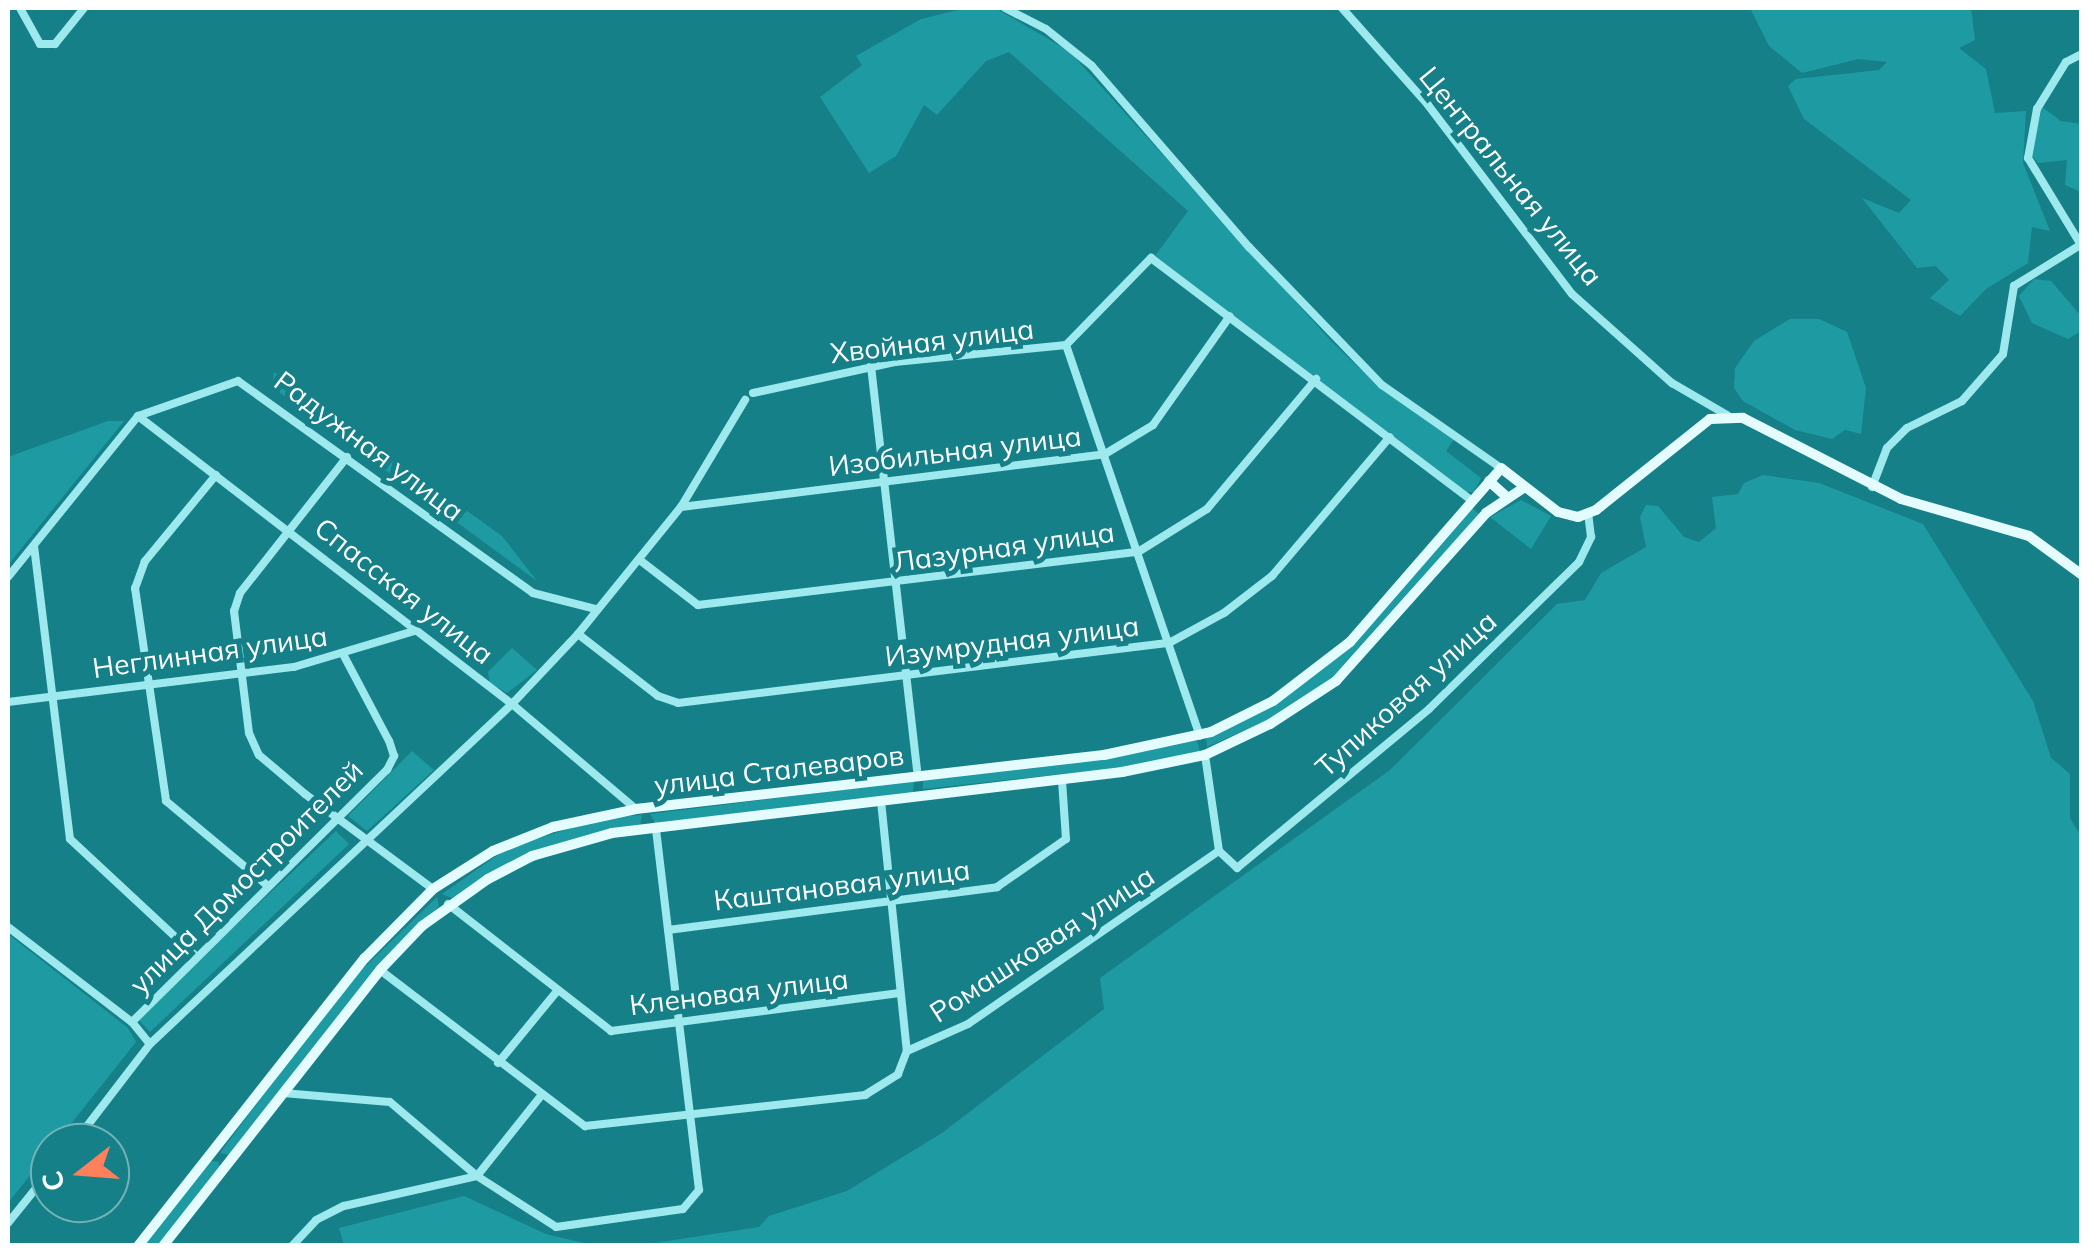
<!DOCTYPE html>
<meta charset="utf-8">
<style>
body{margin:0}
#map{position:relative;width:2089px;height:1253px;overflow:hidden;background:#168089;font-family:Mulish,sans-serif}
div>[style]{position:absolute}
[style*='--x']{left:calc(var(--x)*1px);top:calc(var(--y)*1px);width:calc(var(--w)*1px);rotate:calc(var(--a)*1deg)}
.green>*{inset:0;background:#1e9aa2}
.minor>*{height:8px;margin:-4px;padding:0 4px;transform-origin:4px;border-radius:4px;background:#9de9ee}
.major>*{height:10px;margin:-5px;padding:0 5px;transform-origin:5px;border-radius:5px;background:#e5fcff}
span{translate:-50% -50%;white-space:nowrap;text-align:center;line-height:1.15;-webkit-text-stroke:10px #168089;paint-order:stroke}
.street-label{font-size:28px;color:#fff}
.frame{position:absolute;inset:0;border:10px solid #fff;pointer-events:none}
.north{position:absolute;left:30px;top:1123px;width:100px;height:100px;box-sizing:border-box;background:#168089;border:2px solid #73b3b8;border-radius:50%;rotate:253deg;font-size:28px;font-weight:700;line-height:40px;text-align:center;color:#fff}
.north::after{content:'';display:block;margin:auto;width:35px;height:45px;background:#ff805b;clip-path:polygon(50% 0,100% 100%,50% 72%,0 100%)}
</style>
<div id="map">
<div class="green">
<div style="clip-path:polygon(966px 8px,995px 8px,1069px 51px,1332px 342px,1380px 388px,1455px 438px,1446px 451px,1481px 478px,1474px 492px,1465px 492px,1155px 256px,1188px 211px,1009px 52px,986px 61px,937px 115px,924px 105px,896px 156px,869px 173px,820px 97px,862px 65px,856px 56px,921px 19px)"></div>
<div style="clip-path:polygon(1750px 8px,1971px 8px,1975px 40px,1959px 48px,1986px 69px,1995px 113px,2026px 111px,2023px 163px,2050px 231px,2032px 227px,2028px 263px,1986px 289px,1960px 316px,1930px 298px,1949px 280px,1936px 266px,1917px 268px,1862px 198px,1899px 213px,1911px 200px,1804px 119px,1788px 86px,1796px 79px,1879px 70px,1887px 62px,1858px 59px,1802px 73px,1769px 46px)"></div>
<div style="clip-path:polygon(2042px 107px,2061px 121px,2081px 124px,2081px 192px,2065px 185px,2067px 160px,2038px 163px,2031px 154px)"></div>
<div style="clip-path:polygon(2034px 279px,2051px 281px,2081px 316px,2081px 331px,2068px 339px,2032px 323px,2019px 296px)"></div>
<div style="clip-path:polygon(1790px 319px,1819px 319px,1847px 332px,1866px 388px,1861px 434px,1845px 430px,1832px 439px,1795px 430px,1743px 401px,1734px 388px,1735px 368px,1754px 341px)"></div>
<div style="clip-path:polygon(274px 372px,502px 536px,537px 581px,272px 387px)"></div>
<div style="clip-path:polygon(108px 421px,124px 421px,8px 565px,8px 457px)"></div>
<div style="clip-path:polygon(1763px 475px,1819px 483px,1923px 524px,2033px 701px,2051px 758px,2070px 774px,2070px 818px,2082px 838px,2081px 1245px,641px 1245px,759px 1227px,769px 1216px,847px 1191px,942px 1133px,1104px 1009px,1100px 978px,1390px 770px,1557px 604px,1585px 600px,1601px 573px,1646px 547px,1640px 517px,1646px 505px,1658px 506px,1684px 537px,1699px 542px,1716px 528px,1712px 497px,1738px 494px,1744px 483px)"></div>
<div style="clip-path:polygon(1521px 500px,1551px 516px,1531px 549px,1490px 517px)"></div>
<div style="clip-path:polygon(1471px 507px,1480px 515px,1340px 673px,1292px 709px,1207px 747px,1206px 737px,1284px 698px,1341px 655px)"></div>
<div style="clip-path:polygon(512px 648px,537px 670px,507px 693px,490px 683px,488px 672px)"></div>
<div style="clip-path:polygon(1197px 740px,1200px 752px,1148px 765px,923px 789px,923px 780px)"></div>
<div style="clip-path:polygon(412px 751px,434px 770px,367px 831px,348px 816px)"></div>
<div style="clip-path:polygon(914px 781px,913px 793px,655px 823px,650px 814px)"></div>
<div style="clip-path:polygon(642px 815px,640px 825px,598px 833px,452px 898px,442px 894px,506px 849px,602px 818px)"></div>
<div style="clip-path:polygon(336px 831px,349px 844px,150px 1032px,137px 1018px)"></div>
<div style="clip-path:polygon(437px 897px,439px 906px,230px 1155px,220px 1153px,344px 987px)"></div>
<div style="clip-path:polygon(8px 934px,128px 1028px,136px 1042px,8px 1203px)"></div>
<div style="clip-path:polygon(209px 1161px,219px 1162px,219px 1168px,159px 1245px,142px 1246px)"></div>
<div style="clip-path:polygon(464px 1196px,546px 1234px,592px 1245px,344px 1245px,339px 1228px)"></div>
</div>
<div class="minor">
<div style="--x:20;--y:8;--w:41;--a:60.9"></div>
<div style="--x:40;--y:44;--w:15;--a:0"></div>
<div style="--x:55;--y:44;--w:46;--a:-51.1"></div>
<div style="--x:1005;--y:8;--w:46;--a:27.1"></div>
<div style="--x:1046;--y:29;--w:59;--a:38.8"></div>
<div style="--x:1092;--y:66;--w:240;--a:49.1"></div>
<div style="--x:1249;--y:247;--w:192;--a:46.1"></div>
<div style="--x:1382;--y:385;--w:145;--a:34.9"></div>
<div style="--x:1342;--y:8;--w:130;--a:48.4"></div>
<div style="--x:1428;--y:105;--w:238;--a:52.7"></div>
<div style="--x:1572;--y:294;--w:134;--a:41.7"></div>
<div style="--x:1672;--y:383;--w:64;--a:30.2"></div>
<div style="--x:2081;--y:245;--w:102;--a:-121.3"></div>
<div style="--x:2028;--y:158;--w:50;--a:-79.6"></div>
<div style="--x:2037;--y:109;--w:55;--a:-58.3"></div>
<div style="--x:2066;--y:62;--w:18;--a:-27"></div>
<div style="--x:1066;--y:345;--w:413;--a:71.1"></div>
<div style="--x:871;--y:366;--w:413;--a:83.5"></div>
<div style="--x:753;--y:393;--w:145;--a:-12.3"></div>
<div style="--x:895;--y:362;--w:172;--a:-5.7"></div>
<div style="--x:1066;--y:345;--w:122;--a:-45.7"></div>
<div style="--x:1151;--y:258;--w:401;--a:37.1"></div>
<div style="--x:138;--y:416;--w:472;--a:37.6"></div>
<div style="--x:512;--y:704;--w:162;--a:40.3"></div>
<div style="--x:347;--y:457;--w:173;--a:128.2"></div>
<div style="--x:240;--y:593;--w:19;--a:108"></div>
<div style="--x:234;--y:611;--w:123;--a:83"></div>
<div style="--x:249;--y:733;--w:24;--a:66"></div>
<div style="--x:259;--y:755;--w:60;--a:40.3"></div>
<div style="--x:305;--y:794;--w:159;--a:36.6"></div>
<div style="--x:216;--y:475;--w:112;--a:129.5"></div>
<div style="--x:145;--y:561;--w:29;--a:110"></div>
<div style="--x:135;--y:588;--w:215;--a:81.7"></div>
<div style="--x:166;--y:801;--w:133;--a:39.8"></div>
<div style="--x:1872;--y:487;--w:42;--a:-69"></div>
<div style="--x:1887;--y:448;--w:28;--a:-45"></div>
<div style="--x:1907;--y:428;--w:61;--a:-26.1"></div>
<div style="--x:1962;--y:401;--w:62;--a:-48.9"></div>
<div style="--x:2003;--y:354;--w:69;--a:-80.8"></div>
<div style="--x:2014;--y:286;--w:80;--a:-31.7"></div>
<div style="--x:681;--y:507;--w:427;--a:-7.1"></div>
<div style="--x:1105;--y:454;--w:56;--a:-31.1"></div>
<div style="--x:1153;--y:425;--w:133;--a:-54.8"></div>
<div style="--x:34;--y:546;--w:295;--a:83"></div>
<div style="--x:70;--y:839;--w:172;--a:42.9"></div>
<div style="--x:641;--y:561;--w:72;--a:37.7"></div>
<div style="--x:698;--y:605;--w:443;--a:-6.9"></div>
<div style="--x:1138;--y:552;--w:81;--a:-31.9"></div>
<div style="--x:1207;--y:509;--w:170;--a:-50"></div>
<div style="--x:8;--y:577;--w:207;--a:-51.1"></div>
<div style="--x:138;--y:416;--w:106;--a:-19.3"></div>
<div style="--x:238;--y:381;--w:363;--a:35.7"></div>
<div style="--x:533;--y:593;--w:65;--a:14.3"></div>
<div style="--x:578;--y:634;--w:101;--a:37.8"></div>
<div style="--x:658;--y:696;--w:21;--a:19"></div>
<div style="--x:678;--y:703;--w:495;--a:-7"></div>
<div style="--x:1169;--y:643;--w:63;--a:-28.6"></div>
<div style="--x:1224;--y:613;--w:61;--a:-37.6"></div>
<div style="--x:1272;--y:576;--w:182;--a:-49.7"></div>
<div style="--x:8;--y:702;--w:288;--a:-7"></div>
<div style="--x:294;--y:667;--w:125;--a:-16.7"></div>
<div style="--x:1205;--y:755;--w:97;--a:81.7"></div>
<div style="--x:881;--y:801;--w:251;--a:84.1"></div>
<div style="--x:1219;--y:851;--w:25;--a:43"></div>
<div style="--x:1237;--y:868;--w:249;--a:-39.6"></div>
<div style="--x:1429;--y:709;--w:210;--a:-44.4"></div>
<div style="--x:1579;--y:562;--w:28;--a:-64"></div>
<div style="--x:1591;--y:537;--w:23;--a:-97"></div>
<div style="--x:448;--y:904;--w:207;--a:37.9"></div>
<div style="--x:611;--y:1031;--w:291;--a:-7.5"></div>
<div style="--x:8;--y:927;--w:156;--a:37.5"></div>
<div style="--x:132;--y:1022;--w:28;--a:51"></div>
<div style="--x:668;--y:930;--w:332;--a:-7.4"></div>
<div style="--x:997;--y:887;--w:84;--a:-34.8"></div>
<div style="--x:1066;--y:839;--w:59;--a:-93.9"></div>
<div style="--x:380;--y:970;--w:258;--a:37.3"></div>
<div style="--x:585;--y:1126;--w:282;--a:-6.3"></div>
<div style="--x:865;--y:1095;--w:39;--a:-32"></div>
<div style="--x:898;--y:1074;--w:25;--a:-69"></div>
<div style="--x:907;--y:1051;--w:67;--a:-23.9"></div>
<div style="--x:968;--y:1024;--w:305;--a:-34.6"></div>
<div style="--x:132;--y:1022;--w:359;--a:-44.7"></div>
<div style="--x:387;--y:770;--w:16;--a:-63"></div>
<div style="--x:394;--y:756;--w:16;--a:-108"></div>
<div style="--x:389;--y:741;--w:96;--a:-117.9"></div>
<div style="--x:498;--y:1063;--w:94;--a:-50.6"></div>
<div style="--x:283;--y:1093;--w:107;--a:4.8"></div>
<div style="--x:390;--y:1102;--w:114;--a:40.4"></div>
<div style="--x:477;--y:1176;--w:94;--a:32.8"></div>
<div style="--x:556;--y:1227;--w:128;--a:-8.1"></div>
<div style="--x:683;--y:1209;--w:25;--a:-50"></div>
<div style="--x:699;--y:1190;--w:366;--a:-96.8"></div>
<div style="--x:74;--y:1143;--w:125;--a:-52.5"></div>
<div style="--x:150;--y:1044;--w:497;--a:-43.2"></div>
<div style="--x:512;--y:704;--w:96;--a:-46.7"></div>
<div style="--x:578;--y:634;--w:164;--a:-51"></div>
<div style="--x:681;--y:507;--w:125;--a:-59.1"></div>
<div style="--x:8;--y:1223;--w:67;--a:-51.1"></div>
<div style="--x:292;--y:1246;--w:35;--a:-47"></div>
<div style="--x:316;--y:1220;--w:31;--a:-27"></div>
<div style="--x:344;--y:1206;--w:136;--a:-12.7"></div>
<div style="--x:477;--y:1176;--w:101;--a:-51.4"></div>
</div>
<div class="major">
<div style="--x:1489;--y:481;--w:25;--a:42"></div>
<div style="--x:138;--y:1246;--w:367;--a:-51.8"></div>
<div style="--x:365;--y:958;--w:97;--a:-45.4"></div>
<div style="--x:433;--y:889;--w:71;--a:-32.3"></div>
<div style="--x:493;--y:851;--w:65;--a:-21.8"></div>
<div style="--x:553;--y:827;--w:85;--a:-12.2"></div>
<div style="--x:636;--y:809;--w:471;--a:-6.6"></div>
<div style="--x:1104;--y:755;--w:109;--a:-12.1"></div>
<div style="--x:1211;--y:732;--w:69;--a:-26.6"></div>
<div style="--x:1273;--y:701;--w:97;--a:-37.5"></div>
<div style="--x:1350;--y:642;--w:230;--a:-49"></div>
<div style="--x:1501;--y:468;--w:72;--a:37.7"></div>
<div style="--x:1558;--y:512;--w:21;--a:14"></div>
<div style="--x:1578;--y:517;--w:19;--a:-21"></div>
<div style="--x:1596;--y:510;--w:146;--a:-38.6"></div>
<div style="--x:1710;--y:419;--w:33;--a:-2"></div>
<div style="--x:1743;--y:418;--w:178;--a:27.1"></div>
<div style="--x:1901;--y:499;--w:133;--a:16.1"></div>
<div style="--x:2029;--y:536;--w:66;--a:36.3"></div>
<div style="--x:163;--y:1246;--w:351;--a:-51.8"></div>
<div style="--x:380;--y:970;--w:61;--a:-46.3"></div>
<div style="--x:422;--y:926;--w:81;--a:-35.5"></div>
<div style="--x:488;--y:879;--w:50;--a:-27.6"></div>
<div style="--x:532;--y:856;--w:83;--a:-16"></div>
<div style="--x:612;--y:833;--w:514;--a:-6.82"></div>
<div style="--x:1122;--y:772;--w:85;--a:-11.6"></div>
<div style="--x:1205;--y:755;--w:72;--a:-25.5"></div>
<div style="--x:1270;--y:724;--w:79;--a:-33.1"></div>
<div style="--x:1336;--y:681;--w:225;--a:-48.2"></div>
<div style="--x:1486;--y:513;--w:47;--a:-33.7"></div>
</div>
<div class="street-label">
<span style="left:1511px;top:176px;rotate:51deg">Центральная улица</span>
<span style="left:932px;top:341px;rotate:-7deg">Хвойная улица</span>
<span style="left:369px;top:446px;rotate:37deg">Радужная улица</span>
<span style="left:955px;top:451px;rotate:-7deg">Изобильная улица</span>
<span style="left:1004px;top:547px;rotate:-8deg">Лазурная улица</span>
<span style="left:404px;top:591px;rotate:38deg">Спасская улица</span>
<span style="left:1012px;top:641px;rotate:-7deg">Изумрудная улица</span>
<span style="left:210px;top:652px;rotate:-8deg">Неглинная улица</span>
<span style="left:1406px;top:694px;rotate:-42deg">Тупиковая улица</span>
<span style="left:779px;top:770px;rotate:-7deg">улица Сталеваров</span>
<span style="left:246px;top:877px;rotate:-45deg">улица Домостроителей</span>
<span style="left:842px;top:885px;rotate:-7deg">Каштановая улица</span>
<span style="left:1042px;top:944px;rotate:-33deg">Ромашковая улица</span>
<span style="left:739px;top:992px;rotate:-7deg">Кленовая улица</span>
</div>
<div class="frame"></div>
<div class="north">С</div>
</div>
